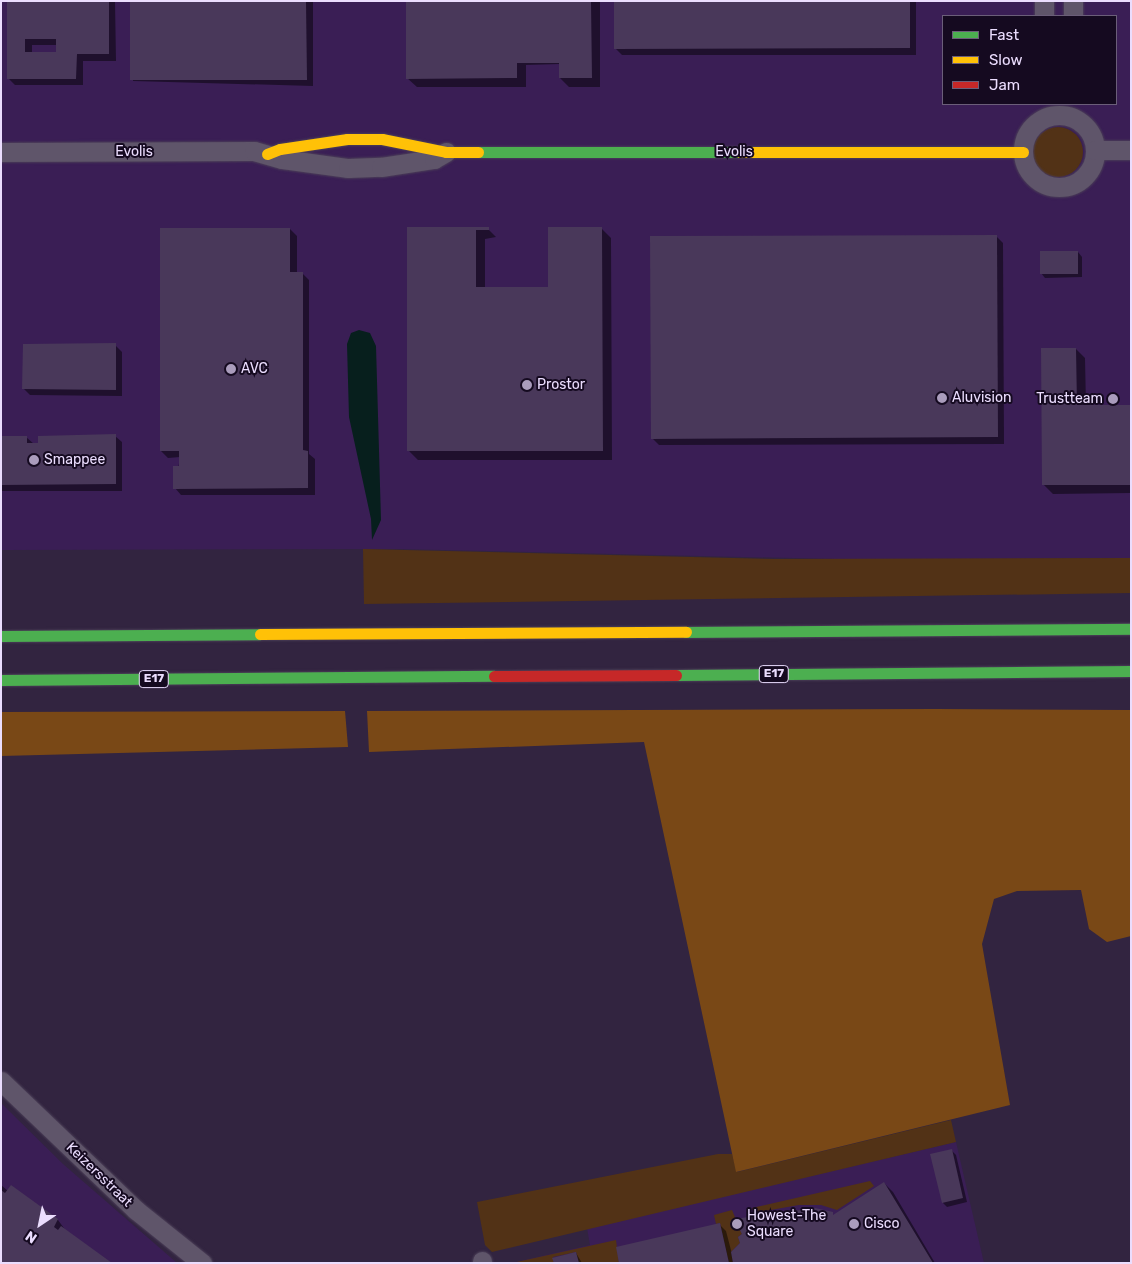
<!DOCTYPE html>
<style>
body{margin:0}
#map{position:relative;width:1132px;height:1264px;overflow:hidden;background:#322440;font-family:Rubik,sans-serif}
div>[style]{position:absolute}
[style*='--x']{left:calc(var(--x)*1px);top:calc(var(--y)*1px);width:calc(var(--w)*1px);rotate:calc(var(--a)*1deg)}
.built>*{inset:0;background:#3a1e55}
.green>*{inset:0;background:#523216}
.round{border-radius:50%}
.forest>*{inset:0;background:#794816}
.water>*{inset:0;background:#071f1d}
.shadow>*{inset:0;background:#0007}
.building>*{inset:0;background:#49385a}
.roads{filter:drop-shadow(0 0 1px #4c4058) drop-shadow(0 0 1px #4c4058)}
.street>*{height:19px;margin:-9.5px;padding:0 9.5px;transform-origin:9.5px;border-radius:9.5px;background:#5f556a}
.street>.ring{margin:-9.5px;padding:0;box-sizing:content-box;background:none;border:19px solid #5f556a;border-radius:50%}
.fast>*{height:11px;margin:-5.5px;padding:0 5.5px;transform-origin:5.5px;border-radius:5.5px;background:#4caf50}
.slow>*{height:11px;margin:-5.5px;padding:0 5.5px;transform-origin:5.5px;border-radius:5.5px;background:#ffc107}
.jam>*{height:11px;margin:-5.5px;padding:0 5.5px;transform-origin:5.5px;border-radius:5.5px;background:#c62828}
.dots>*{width:14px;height:14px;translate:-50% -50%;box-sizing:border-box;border:2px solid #150a20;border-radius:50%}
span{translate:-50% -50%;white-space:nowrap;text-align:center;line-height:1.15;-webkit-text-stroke:4px #150a20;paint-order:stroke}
.shield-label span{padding:1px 4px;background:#150a20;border:1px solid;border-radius:4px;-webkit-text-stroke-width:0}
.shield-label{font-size:12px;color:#ebddfe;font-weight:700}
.street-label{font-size:14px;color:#ebddfe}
.poi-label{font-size:14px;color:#ebddfe}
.left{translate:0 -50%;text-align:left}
.right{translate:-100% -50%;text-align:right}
.frame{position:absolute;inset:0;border:2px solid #ebddfe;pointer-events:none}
.legend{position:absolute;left:942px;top:15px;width:175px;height:90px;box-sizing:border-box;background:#150a20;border:1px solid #6b5e79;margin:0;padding:6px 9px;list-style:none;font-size:15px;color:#ebddfe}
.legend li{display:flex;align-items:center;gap:10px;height:25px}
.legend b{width:25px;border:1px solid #6b5e79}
.north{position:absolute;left:15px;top:1199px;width:50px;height:50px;-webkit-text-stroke:4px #150a20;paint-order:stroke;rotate:214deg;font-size:14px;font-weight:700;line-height:20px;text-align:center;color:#ebddfe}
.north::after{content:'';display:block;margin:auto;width:18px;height:22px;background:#ebddfe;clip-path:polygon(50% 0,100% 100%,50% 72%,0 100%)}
</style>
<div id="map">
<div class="built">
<div style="clip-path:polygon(evenodd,1px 1px,1131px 1px,1131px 558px,877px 560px,397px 549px,1px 550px,1px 1px,943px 16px,1116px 16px,1116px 104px,943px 104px,943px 16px)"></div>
<div style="clip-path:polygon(1px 1103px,63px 1164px,177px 1263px,1px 1263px)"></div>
<div style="clip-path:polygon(956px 1142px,984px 1263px,512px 1263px,590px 1245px,587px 1228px)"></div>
</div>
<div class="green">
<div class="round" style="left:1033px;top:127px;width:50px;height:50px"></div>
<div style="clip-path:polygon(363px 549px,775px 559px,1131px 558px,1131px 593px,364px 604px)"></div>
<div style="clip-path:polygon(951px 1120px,956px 1142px,492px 1252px,485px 1245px,477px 1202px,718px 1154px,732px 1154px,737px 1172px)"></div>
<div style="clip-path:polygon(870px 1181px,874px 1186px,837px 1210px,821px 1205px,799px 1205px,754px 1213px,752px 1208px)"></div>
<div style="clip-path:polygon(732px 1210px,742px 1234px,738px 1237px,740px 1243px,731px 1252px,733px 1263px,729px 1263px,720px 1223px,716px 1224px,714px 1215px)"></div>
<div style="clip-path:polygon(616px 1240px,619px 1263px,579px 1263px,576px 1252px,553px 1257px,554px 1263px,512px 1263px)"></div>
</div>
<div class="forest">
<div style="clip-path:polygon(936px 709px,1131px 710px,1131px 936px,1107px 942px,1089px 929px,1081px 890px,1017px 891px,994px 899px,982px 944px,1010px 1105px,736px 1172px,644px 742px,369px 752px,367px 711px)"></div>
<div style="clip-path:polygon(345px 711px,348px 747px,1px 756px,1px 712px)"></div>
</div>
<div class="water">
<div style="clip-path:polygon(359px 330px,370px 333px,376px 346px,381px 520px,372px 540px,371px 519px,349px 417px,347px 344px,351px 333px)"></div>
</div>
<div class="shadow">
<div style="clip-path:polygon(evenodd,8px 1px,115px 1px,116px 61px,83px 61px,83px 85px,15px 85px,8px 78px,8px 1px,32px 45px,57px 45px,57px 53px,32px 53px,32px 45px)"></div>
<div style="clip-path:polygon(131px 1px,313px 1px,313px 86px,133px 81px)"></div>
<div style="clip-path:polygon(407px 1px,600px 1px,600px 87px,569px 87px,560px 78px,560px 64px,526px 65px,526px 87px,417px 87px,407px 78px)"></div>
<div style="clip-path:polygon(615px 1px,916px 1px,916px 55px,622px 55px,615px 48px)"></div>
<div style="clip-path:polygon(290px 229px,297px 236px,297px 273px,302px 273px,309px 280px,309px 454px,315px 459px,315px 495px,181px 495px,175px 488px,180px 457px,168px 458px,161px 451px)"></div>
<div style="clip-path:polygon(408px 229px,488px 229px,496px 237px,485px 239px,485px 288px,549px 288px,602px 229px,611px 238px,612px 460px,418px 460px,409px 451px)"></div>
<div style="clip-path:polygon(996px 236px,1003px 243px,1004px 444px,659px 445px,652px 438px)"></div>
<div style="clip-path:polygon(1078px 252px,1082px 257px,1082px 277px,1045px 278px,1041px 273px)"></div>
<div style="clip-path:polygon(115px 345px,122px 352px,122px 396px,30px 395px,23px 388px)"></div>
<div style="clip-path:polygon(1076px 349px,1085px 358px,1086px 406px,1131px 406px,1131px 493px,1053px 494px,1043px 484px)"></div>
<div style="clip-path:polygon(115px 436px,122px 442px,122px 491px,1px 491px,1px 437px,26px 437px,34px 444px)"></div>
<div style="clip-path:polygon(951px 1150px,956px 1155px,967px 1202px,947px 1207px,943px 1203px)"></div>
<div style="clip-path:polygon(884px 1183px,893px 1192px,935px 1263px,621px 1263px,719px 1224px,726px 1231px,732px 1254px,741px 1244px,744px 1234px,736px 1220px,789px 1211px,793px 1215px,791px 1211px,815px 1209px,834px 1216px)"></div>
<div style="clip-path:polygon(1px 1185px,8px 1191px,11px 1187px,58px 1220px,66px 1231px,1px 1263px)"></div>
<div style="clip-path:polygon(576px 1253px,582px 1263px,555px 1263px)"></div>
</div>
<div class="building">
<div style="clip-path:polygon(evenodd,7px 1px,109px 1px,109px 54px,77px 54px,76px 79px,7px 79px,7px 1px,25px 39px,56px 39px,56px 52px,25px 52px,25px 39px)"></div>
<div style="clip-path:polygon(130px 1px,306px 1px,307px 80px,130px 80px)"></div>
<div style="clip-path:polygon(406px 1px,591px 1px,592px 78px,559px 78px,559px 63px,517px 63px,517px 78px,406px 79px)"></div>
<div style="clip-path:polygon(614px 1px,910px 1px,910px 48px,614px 49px)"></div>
<div style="clip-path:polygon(407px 227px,489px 227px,489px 230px,476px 230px,476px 287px,548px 287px,548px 227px,602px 227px,603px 451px,407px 451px)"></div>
<div style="clip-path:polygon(160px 228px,290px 228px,290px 272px,303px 272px,303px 450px,308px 451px,308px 488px,173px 489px,173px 466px,179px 466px,179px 451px,160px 451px)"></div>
<div style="clip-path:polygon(997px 235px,998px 437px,651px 439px,650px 236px)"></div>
<div style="clip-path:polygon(1040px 251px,1078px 251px,1078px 274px,1040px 274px)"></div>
<div style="clip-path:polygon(116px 343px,116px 390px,22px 389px,23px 344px)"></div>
<div style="clip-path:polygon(1041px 348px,1076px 348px,1077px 405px,1131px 405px,1131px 485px,1042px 485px)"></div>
<div style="clip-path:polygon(116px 434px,116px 484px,1px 485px,1px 436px,27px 436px,27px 443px,38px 443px,38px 436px)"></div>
<div style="clip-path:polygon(952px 1149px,963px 1198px,942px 1203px,930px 1154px)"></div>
<div style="clip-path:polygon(884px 1182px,933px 1263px,733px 1263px,731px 1252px,740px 1243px,738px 1237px,742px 1234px,734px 1219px,815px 1208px,833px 1212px,833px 1215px)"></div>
<div style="clip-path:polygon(11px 1185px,58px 1219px,54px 1227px,58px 1230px,61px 1226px,112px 1263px,1px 1263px,1px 1190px,5px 1193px)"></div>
<div style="clip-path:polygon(720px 1223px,729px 1263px,619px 1263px,616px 1247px)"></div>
<div style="clip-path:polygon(576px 1252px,579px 1263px,554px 1263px,552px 1258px)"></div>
</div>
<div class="roads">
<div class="street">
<div style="--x:1044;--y:1;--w:15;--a:90"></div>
<div style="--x:1073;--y:1;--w:15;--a:90"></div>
<div class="ring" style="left:1023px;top:115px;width:53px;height:53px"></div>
<div style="--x:1095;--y:150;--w:36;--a:0"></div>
<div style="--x:1;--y:152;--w:253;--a:-0.2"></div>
<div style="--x:254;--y:151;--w:29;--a:16"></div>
<div style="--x:282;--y:159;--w:67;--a:7.8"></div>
<div style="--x:348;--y:168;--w:33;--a:-2"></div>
<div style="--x:381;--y:167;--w:54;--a:-8.6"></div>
<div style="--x:434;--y:159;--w:14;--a:-30"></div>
<div style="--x:1;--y:1081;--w:187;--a:43.7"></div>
<div style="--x:136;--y:1210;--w:85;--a:38.8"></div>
<div style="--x:482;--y:1261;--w:2;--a:90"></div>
</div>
<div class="fast">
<div style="--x:478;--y:152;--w:262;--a:0"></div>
<div style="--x:686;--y:632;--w:445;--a:-0.4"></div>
<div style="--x:1;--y:636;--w:259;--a:-0.4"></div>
<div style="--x:676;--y:675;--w:455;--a:-0.5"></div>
<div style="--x:1;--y:680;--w:493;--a:-0.5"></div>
</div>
<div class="slow">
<div style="--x:740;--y:152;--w:283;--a:0"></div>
<div style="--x:267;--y:154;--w:14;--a:-21"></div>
<div style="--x:280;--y:149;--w:68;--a:-8.5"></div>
<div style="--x:347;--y:139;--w:35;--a:0"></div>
<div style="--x:382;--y:139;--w:65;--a:11.5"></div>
<div style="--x:446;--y:152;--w:32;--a:0"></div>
<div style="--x:260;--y:634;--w:426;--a:-0.3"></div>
</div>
<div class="jam">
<div style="--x:494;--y:676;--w:182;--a:-0.3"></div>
</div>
</div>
<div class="dots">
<div style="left:231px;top:369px;background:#aa9cbc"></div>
<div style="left:527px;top:385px;background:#aa9cbc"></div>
<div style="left:942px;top:398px;background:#aa9cbc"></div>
<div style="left:1113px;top:399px;background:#aa9cbc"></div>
<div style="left:34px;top:460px;background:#aa9cbc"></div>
<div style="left:737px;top:1224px;background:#aa9cbc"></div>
<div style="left:854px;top:1224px;background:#aa9cbc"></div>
</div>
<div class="shield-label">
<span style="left:774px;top:674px">E17</span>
<span style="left:154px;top:679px">E17</span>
</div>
<div class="street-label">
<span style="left:134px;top:152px">Evolis</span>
<span style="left:734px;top:152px">Evolis</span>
<span style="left:99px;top:1175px;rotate:44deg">Keizersstraat</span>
</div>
<div class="poi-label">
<span class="left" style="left:241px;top:369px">AVC</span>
<span class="left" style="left:537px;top:385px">Prostor</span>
<span class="left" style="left:952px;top:398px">Aluvision</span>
<span class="right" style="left:1103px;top:399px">Trustteam</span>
<span class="left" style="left:44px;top:460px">Smappee</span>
<span class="left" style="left:747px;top:1224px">Howest-The<br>Square</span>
<span class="left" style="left:864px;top:1224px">Cisco</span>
</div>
<div class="frame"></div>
<ul class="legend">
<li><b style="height:6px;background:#4caf50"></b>Fast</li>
<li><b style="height:6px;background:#ffc107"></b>Slow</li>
<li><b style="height:6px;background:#c62828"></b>Jam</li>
</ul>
<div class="north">N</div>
</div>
